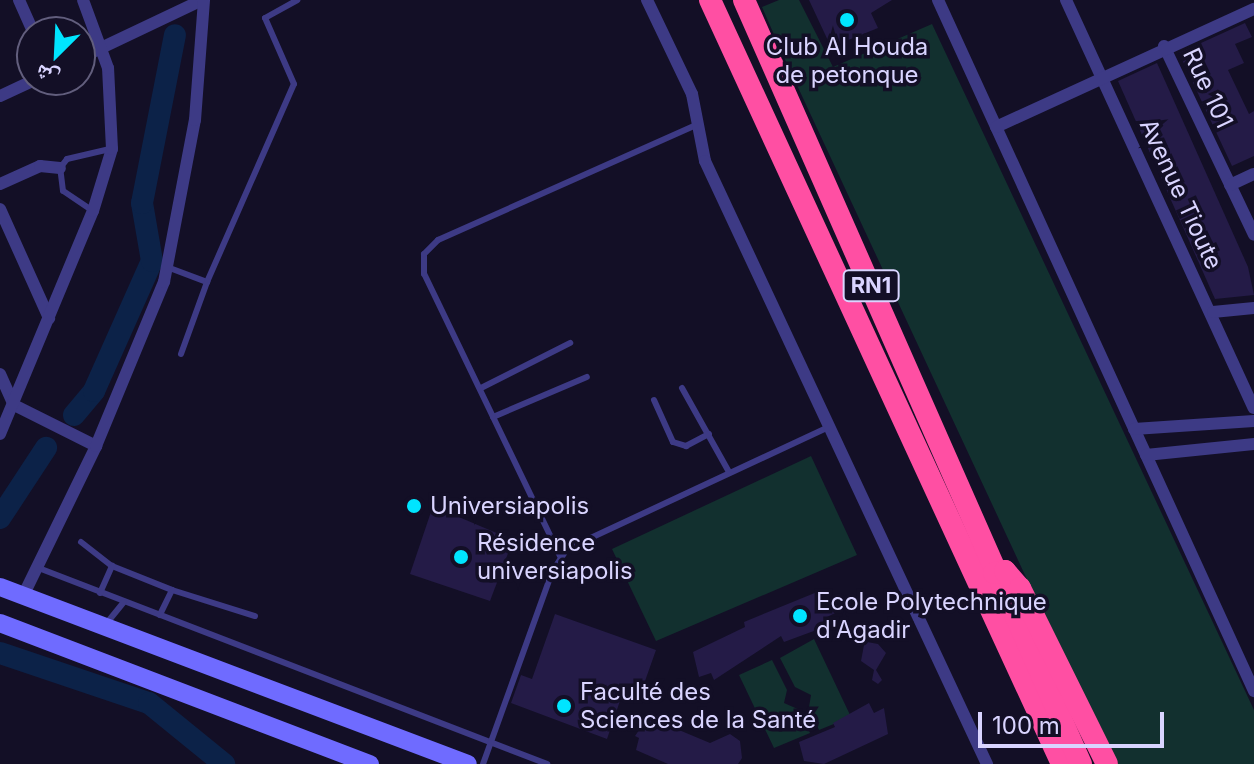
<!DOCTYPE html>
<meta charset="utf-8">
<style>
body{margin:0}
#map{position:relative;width:1254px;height:764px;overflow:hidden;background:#130f26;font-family:Inter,"Noto Naskh Arabic",sans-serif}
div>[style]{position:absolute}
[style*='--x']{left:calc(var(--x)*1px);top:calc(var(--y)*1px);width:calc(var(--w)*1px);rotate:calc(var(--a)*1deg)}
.green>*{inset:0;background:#12302f}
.river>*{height:22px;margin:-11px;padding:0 11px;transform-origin:11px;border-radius:11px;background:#0c2248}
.building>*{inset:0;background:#241b47}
.lane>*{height:6px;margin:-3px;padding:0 3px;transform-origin:3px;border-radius:3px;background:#3d3a85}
.street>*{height:12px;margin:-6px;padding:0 6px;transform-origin:6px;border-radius:6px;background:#3d3a85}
.secondary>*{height:18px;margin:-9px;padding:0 9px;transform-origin:9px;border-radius:9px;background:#6f6bff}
.highway>*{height:22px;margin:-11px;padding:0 11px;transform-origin:11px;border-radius:11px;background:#ff4fa3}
.dots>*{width:22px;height:22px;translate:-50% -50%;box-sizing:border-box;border:4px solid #130f26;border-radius:50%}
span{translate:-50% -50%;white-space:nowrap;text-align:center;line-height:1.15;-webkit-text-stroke:7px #130f26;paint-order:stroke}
.shield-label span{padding:2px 6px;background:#130f26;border:2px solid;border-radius:6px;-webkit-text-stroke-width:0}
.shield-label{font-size:22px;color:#d9d4ff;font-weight:700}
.poi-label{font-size:24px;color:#d9d4ff}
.left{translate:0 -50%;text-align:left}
.street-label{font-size:24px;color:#d9d4ff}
.north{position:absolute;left:16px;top:16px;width:80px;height:80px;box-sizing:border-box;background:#130f26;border:2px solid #625e7d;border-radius:50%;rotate:204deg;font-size:22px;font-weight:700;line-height:32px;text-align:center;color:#d9d4ff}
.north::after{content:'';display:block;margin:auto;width:28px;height:36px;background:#00e5ff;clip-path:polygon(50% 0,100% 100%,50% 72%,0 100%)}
.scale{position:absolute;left:978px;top:712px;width:186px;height:36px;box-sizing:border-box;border:4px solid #d9d4ff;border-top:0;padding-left:10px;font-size:24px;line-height:28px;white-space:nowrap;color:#d9d4ff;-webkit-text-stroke:6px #130f26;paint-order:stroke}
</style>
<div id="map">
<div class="green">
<div style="clip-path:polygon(779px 0,799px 0,833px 67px,932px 24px,1254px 710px,1254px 764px,1113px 764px,782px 53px,762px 7px)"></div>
<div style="clip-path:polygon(811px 456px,857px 555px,656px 641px,612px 549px)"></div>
<div style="clip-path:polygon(814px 639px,851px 717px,819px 730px,809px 707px,811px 695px,795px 687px,780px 658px)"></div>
<div style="clip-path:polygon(772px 660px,787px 690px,784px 703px,800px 710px,810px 733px,774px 748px,739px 675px)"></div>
</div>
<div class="river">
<div style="--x:74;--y:415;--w:31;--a:-50"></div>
<div style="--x:94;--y:391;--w:142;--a:-66"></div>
<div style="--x:152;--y:261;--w:59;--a:-99.8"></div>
<div style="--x:142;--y:203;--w:171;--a:-78.9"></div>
<div style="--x:0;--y:518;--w:84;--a:-56.7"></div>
<div style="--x:0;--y:653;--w:157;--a:18.6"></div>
<div style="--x:149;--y:703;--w:97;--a:39.1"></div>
</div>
<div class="building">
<div style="clip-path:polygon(809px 0,892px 0,871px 13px,878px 28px,831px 47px)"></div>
<div style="clip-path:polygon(1245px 23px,1252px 37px,1235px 44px,1244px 63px,1228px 70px,1249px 114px,1254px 111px,1254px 156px,1232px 166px,1179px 53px)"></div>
<div style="clip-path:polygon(1157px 63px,1248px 267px,1254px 295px,1215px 299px,1118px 81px)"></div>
<div style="clip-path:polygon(433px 506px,513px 540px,490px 601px,410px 574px)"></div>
<div style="clip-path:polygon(822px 590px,839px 611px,827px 617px,830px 625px,784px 642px,781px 636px,714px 680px,711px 673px,699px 677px,693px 652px,745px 627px,744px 622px)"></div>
<div style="clip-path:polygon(555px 614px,656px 650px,639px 698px,623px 692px,607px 739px,511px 703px,521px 675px,532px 679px)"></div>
<div style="clip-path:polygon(859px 627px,866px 631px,867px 642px,878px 644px,886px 653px,876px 670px,882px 680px,878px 684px,872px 680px,874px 670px,861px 661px,864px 645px,852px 637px)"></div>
<div style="clip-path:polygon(869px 703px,874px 713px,884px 708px,888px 734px,824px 764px,804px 761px,799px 742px,835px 727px,833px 723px)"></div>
<div style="clip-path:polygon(648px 717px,710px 743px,730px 734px,740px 741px,742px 758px,738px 764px,668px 764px,636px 750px,639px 738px,635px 736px)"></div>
</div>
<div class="lane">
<div style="--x:93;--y:211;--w:36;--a:-146"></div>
<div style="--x:63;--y:191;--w:23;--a:-97"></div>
<div style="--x:60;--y:168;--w:11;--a:-52"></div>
<div style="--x:67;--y:159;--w:44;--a:-13.1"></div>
<div style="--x:167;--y:267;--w:43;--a:20.6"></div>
<div style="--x:207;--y:282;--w:216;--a:-66.3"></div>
<div style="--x:294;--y:84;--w:72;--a:-113.7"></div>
<div style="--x:265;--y:18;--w:37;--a:-29"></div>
<div style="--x:181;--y:354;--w:77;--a:-70.1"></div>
<div style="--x:481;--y:388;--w:100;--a:-26.8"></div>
<div style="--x:682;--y:388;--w:96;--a:60.8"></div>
<div style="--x:654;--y:400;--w:46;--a:65.7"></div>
<div style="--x:673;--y:442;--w:14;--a:17"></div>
<div style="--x:686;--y:446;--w:26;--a:-28"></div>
<div style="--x:493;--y:417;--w:102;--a:-23.1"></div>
<div style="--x:81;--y:542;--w:39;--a:38"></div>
<div style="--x:112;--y:566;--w:65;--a:21.8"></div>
<div style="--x:172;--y:590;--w:28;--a:116"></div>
<div style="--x:560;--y:556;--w:313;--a:-115.7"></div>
<div style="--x:424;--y:274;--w:20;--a:-90"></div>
<div style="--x:424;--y:254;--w:20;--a:-45"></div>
<div style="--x:438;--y:240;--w:285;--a:-24"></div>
<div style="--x:36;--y:567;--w:548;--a:21.08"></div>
<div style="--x:172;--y:590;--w:87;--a:17.4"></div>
<div style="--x:100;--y:593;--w:30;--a:-66"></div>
<div style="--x:106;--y:624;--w:28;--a:-51"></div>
<div style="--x:483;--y:764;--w:204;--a:-70.2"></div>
<div style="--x:552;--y:572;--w:27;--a:-57"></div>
<div style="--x:567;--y:549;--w:287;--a:-25"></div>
</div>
<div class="street">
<div style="--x:19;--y:0;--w:35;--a:66"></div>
<div style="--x:647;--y:0;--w:104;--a:64.4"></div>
<div style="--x:692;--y:94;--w:68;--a:79"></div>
<div style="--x:705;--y:161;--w:666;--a:64.94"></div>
<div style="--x:938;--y:0;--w:760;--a:65.42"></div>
<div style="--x:1066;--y:0;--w:449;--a:65.3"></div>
<div style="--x:1164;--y:46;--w:209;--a:64.5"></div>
<div style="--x:80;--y:58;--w:135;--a:-25.4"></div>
<div style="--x:0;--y:96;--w:38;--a:-25"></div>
<div style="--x:996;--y:127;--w:284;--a:-24.6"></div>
<div style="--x:0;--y:184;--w:44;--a:-24.2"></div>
<div style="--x:40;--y:166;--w:20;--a:6"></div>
<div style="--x:1230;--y:185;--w:26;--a:-25"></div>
<div style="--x:0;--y:209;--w:120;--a:65.8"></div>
<div style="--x:1213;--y:312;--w:41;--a:-5.6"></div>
<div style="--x:0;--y:374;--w:34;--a:66"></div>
<div style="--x:14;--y:405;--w:92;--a:26.6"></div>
<div style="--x:1134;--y:429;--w:120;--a:-3.8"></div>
<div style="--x:0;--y:434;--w:242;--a:-67.4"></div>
<div style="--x:93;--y:211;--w:65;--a:-73"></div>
<div style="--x:112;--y:149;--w:81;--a:-92.8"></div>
<div style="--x:108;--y:68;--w:72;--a:-110.2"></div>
<div style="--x:1146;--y:455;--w:109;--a:-5.8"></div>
<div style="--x:23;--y:596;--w:167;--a:-64"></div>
<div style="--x:96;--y:446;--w:178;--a:-67.5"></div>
<div style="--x:164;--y:282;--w:165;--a:-79.2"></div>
<div style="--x:195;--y:120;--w:120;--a:-85.7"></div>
</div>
<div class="secondary">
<div style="--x:0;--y:587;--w:500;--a:20.72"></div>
<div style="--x:0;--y:623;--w:396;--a:20.9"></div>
</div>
<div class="highway">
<div style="--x:710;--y:0;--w:841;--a:65.26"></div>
<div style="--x:744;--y:0;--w:835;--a:66.2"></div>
<div style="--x:994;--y:573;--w:11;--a:-10"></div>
<div style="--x:1005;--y:571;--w:23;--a:49"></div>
<div style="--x:1020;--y:588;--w:196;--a:63.7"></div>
</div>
<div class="dots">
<div style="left:847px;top:20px;background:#00e5ff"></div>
<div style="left:414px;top:506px;background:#00e5ff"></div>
<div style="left:461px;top:557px;background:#00e5ff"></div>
<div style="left:800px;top:616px;background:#00e5ff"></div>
<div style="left:564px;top:706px;background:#00e5ff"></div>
</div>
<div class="shield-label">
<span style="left:871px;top:286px">RN1</span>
</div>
<div class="poi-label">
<span style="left:847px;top:61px">Club Al Houda<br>de petonque</span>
<span class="left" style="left:430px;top:506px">Universiapolis</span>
<span class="left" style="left:477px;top:557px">Résidence<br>universiapolis</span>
<span class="left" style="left:816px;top:616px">Ecole Polytechnique<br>d'Agadir</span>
<span class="left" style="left:580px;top:706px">Faculté des<br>Sciences de la Santé</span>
</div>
<div class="street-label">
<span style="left:1208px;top:88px;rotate:65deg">Rue 101</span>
<span style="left:1181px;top:194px;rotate:65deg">Avenue Tioute</span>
</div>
<div class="north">ش</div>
<div class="scale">100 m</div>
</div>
